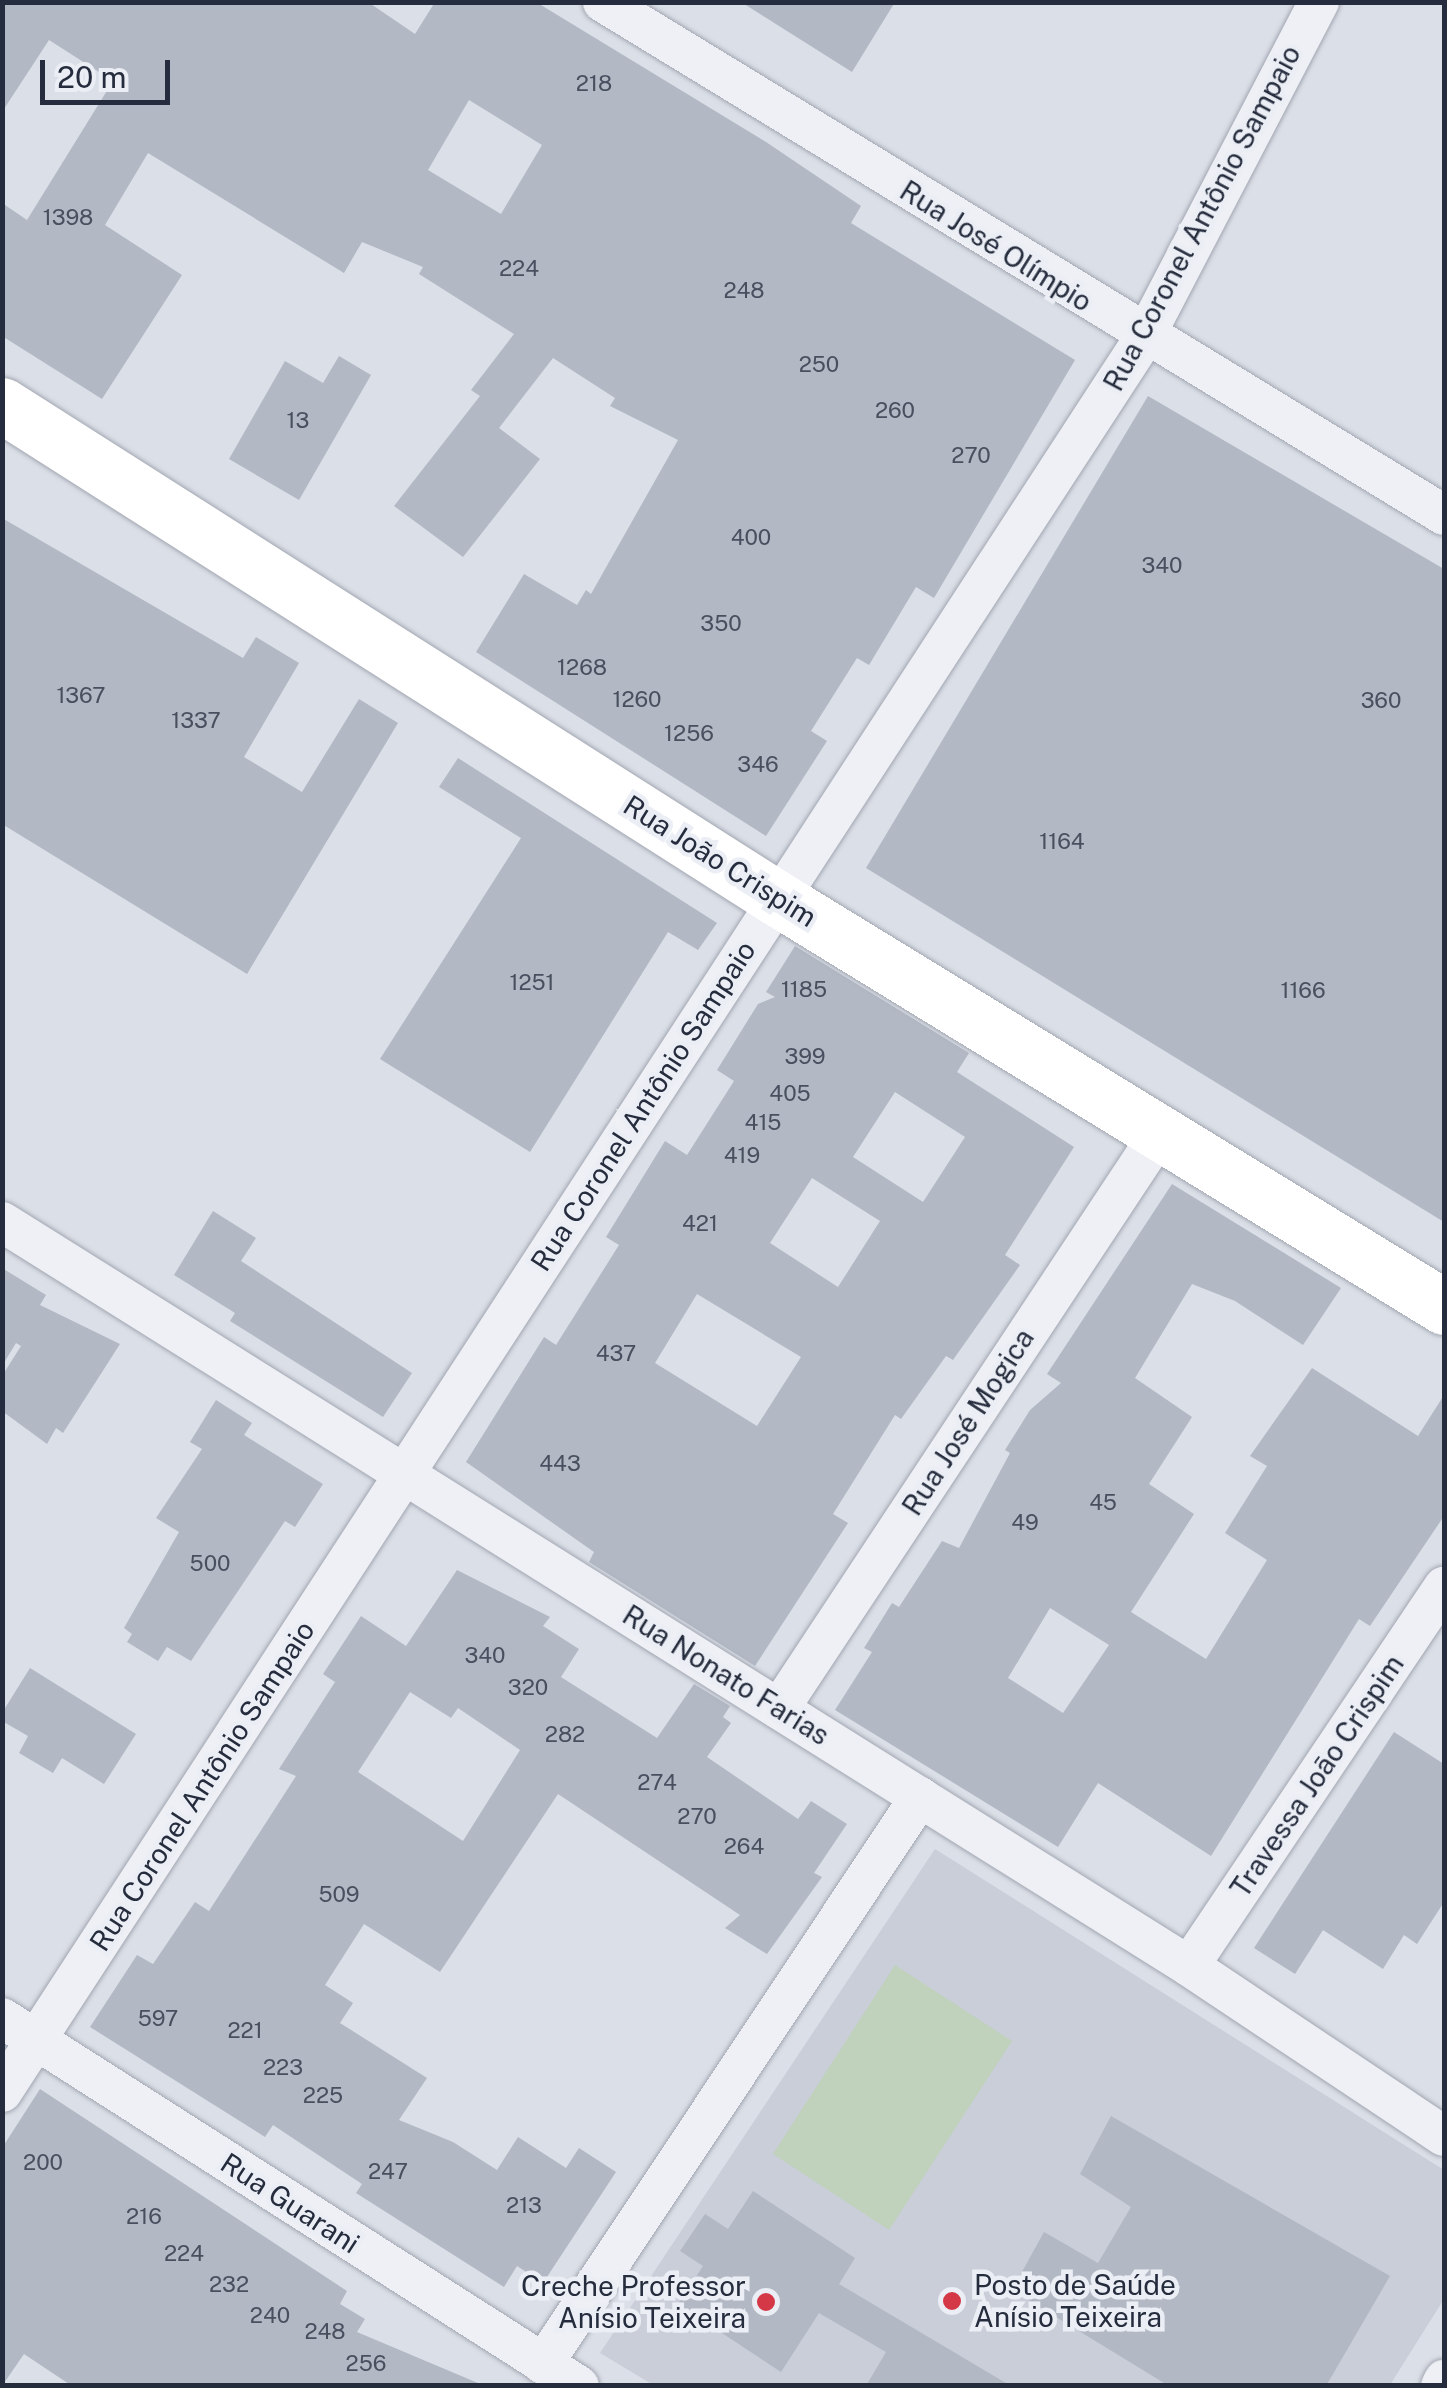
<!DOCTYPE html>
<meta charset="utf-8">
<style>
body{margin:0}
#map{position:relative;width:1447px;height:2388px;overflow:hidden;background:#dbdfe7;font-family:"Public Sans",sans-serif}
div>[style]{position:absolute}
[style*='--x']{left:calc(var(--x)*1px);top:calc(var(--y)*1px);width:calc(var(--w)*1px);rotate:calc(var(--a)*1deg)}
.built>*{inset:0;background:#c9ced9}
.green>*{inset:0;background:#c0d1bc}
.building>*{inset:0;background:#b2b8c4}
.roads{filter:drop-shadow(0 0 2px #a1a6b1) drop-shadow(0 0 2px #a1a6b1)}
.street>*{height:40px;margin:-20px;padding:0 20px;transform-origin:20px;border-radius:20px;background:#eef0f5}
.secondary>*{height:55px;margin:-27.5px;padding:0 27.5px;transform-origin:27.5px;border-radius:27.5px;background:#fff}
.dots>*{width:28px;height:28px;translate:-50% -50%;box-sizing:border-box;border:5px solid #ebeef4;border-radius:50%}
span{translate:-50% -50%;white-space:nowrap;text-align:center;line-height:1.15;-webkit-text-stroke:9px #ebeef4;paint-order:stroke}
.number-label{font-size:22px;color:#484f5f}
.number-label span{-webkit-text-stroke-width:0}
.street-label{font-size:28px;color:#252c3d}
.poi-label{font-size:28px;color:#252c3d}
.left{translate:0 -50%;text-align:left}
.right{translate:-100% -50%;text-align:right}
.frame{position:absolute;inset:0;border:5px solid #252c3d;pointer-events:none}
.scale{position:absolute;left:40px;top:60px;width:130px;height:45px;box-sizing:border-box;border:5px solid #252c3d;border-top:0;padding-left:12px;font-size:30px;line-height:35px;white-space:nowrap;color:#252c3d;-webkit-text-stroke:8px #ebeef4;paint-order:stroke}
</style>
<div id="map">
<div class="built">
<div style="clip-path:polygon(935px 1849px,1444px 2170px,1444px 2299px,1390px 2385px,655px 2386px,600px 2353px)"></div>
</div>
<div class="green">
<div style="clip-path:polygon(895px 1965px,1012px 2041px,889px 2230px,773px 2154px)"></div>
</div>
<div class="building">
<div style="clip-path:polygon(evenodd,2px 2px,368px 2px,415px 34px,435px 2px,536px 2px,766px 142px,861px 206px,851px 223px,1075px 360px,934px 598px,916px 587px,869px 665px,857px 658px,811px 731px,827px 741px,766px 836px,476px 652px,524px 574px,577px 605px,586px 590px,591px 594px,678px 440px,610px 406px,615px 398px,553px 358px,499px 428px,540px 459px,463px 557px,394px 506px,480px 396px,471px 390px,514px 334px,419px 274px,423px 267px,362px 242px,344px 273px,148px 153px,105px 225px,182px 275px,102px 399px,2px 336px,2px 203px,27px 220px,113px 81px,49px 40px,2px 112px,2px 2px,469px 100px,542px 145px,501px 214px,428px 170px,469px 100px)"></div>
<div style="clip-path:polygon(741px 2px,895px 2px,852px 72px)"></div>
<div style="clip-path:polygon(339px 356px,371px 375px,299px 500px,229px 459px,285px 361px,323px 383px)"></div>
<div style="clip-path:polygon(1148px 396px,1444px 569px,1444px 1222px,866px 868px)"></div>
<div style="clip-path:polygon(2px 518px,243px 658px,256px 637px,299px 663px,244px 757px,302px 792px,359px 699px,398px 723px,247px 974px,2px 824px)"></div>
<div style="clip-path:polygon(458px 758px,717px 923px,698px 950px,668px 932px,530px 1152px,380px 1059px,521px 838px,439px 787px)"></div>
<div style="clip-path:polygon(evenodd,795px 946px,969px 1053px,957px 1072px,1074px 1147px,1005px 1255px,1020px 1265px,953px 1360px,946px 1356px,901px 1419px,895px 1415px,833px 1514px,848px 1523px,755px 1666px,589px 1562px,594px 1552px,466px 1462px,544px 1337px,556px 1345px,619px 1245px,606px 1237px,665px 1141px,687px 1155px,734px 1081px,717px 1070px,758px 1004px,775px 997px,766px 992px,795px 946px,895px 1092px,965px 1137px,923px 1202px,853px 1157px,895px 1092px,795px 946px,812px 1178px,880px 1221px,838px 1287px,770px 1243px,812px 1178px,795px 946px,697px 1294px,801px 1357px,757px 1426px,655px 1363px,697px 1294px)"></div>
<div style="clip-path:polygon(evenodd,1172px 1184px,1341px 1288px,1303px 1345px,1235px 1301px,1192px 1284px,1135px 1378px,1192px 1417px,1149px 1484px,1194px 1514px,1131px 1612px,1206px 1659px,1267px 1560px,1225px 1533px,1267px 1466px,1250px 1456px,1312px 1368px,1418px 1436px,1444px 1395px,1444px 1516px,1370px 1626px,1359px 1619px,1211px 1856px,1098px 1783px,1058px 1847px,835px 1710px,872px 1652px,864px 1648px,892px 1603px,899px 1607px,942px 1541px,959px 1548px,1010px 1453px,1005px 1450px,1030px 1410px,1061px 1383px,1047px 1374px,1172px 1184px,1050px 1608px,1109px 1645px,1063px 1713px,1008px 1678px,1050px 1608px)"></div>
<div style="clip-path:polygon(213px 1211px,256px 1238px,241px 1261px,412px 1373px,383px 1417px,230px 1321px,235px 1313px,174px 1275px)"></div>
<div style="clip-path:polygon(2px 1268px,46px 1295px,40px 1305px,120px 1344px,63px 1433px,56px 1428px,47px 1444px,2px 1411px,2px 1376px,21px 1346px,16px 1343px,2px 1366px)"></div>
<div style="clip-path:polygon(216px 1400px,252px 1423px,244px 1435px,323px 1484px,295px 1527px,285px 1521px,191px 1661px,167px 1647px,158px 1661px,127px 1642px,132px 1634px,124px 1628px,179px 1532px,156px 1518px,202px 1449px,190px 1442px)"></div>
<div style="clip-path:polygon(evenodd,457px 1570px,550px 1617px,543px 1626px,579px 1649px,561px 1677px,657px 1738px,694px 1684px,730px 1706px,723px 1717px,731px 1723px,707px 1757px,798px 1819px,811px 1801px,847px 1824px,814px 1873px,822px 1877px,767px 1954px,725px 1928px,740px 1915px,558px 1794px,440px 1972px,364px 1924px,325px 1985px,353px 2003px,340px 2023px,427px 2078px,399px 2120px,453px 2142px,497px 2170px,518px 2137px,566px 2168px,579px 2148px,616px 2172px,543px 2283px,517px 2266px,504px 2287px,356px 2193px,362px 2184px,273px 2125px,265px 2137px,90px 2027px,137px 1955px,153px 1964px,195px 1902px,209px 1911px,296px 1776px,279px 1769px,335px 1682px,323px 1674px,361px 1616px,406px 1646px,457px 1570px,410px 1692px,451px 1718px,458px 1708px,520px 1750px,463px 1841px,358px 1772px,410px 1692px)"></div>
<div style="clip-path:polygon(30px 1668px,136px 1734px,104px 1784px,62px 1758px,53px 1773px,19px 1753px,28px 1736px,2px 1721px,2px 1713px)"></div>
<div style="clip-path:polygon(1394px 1732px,1444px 1764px,1444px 1902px,1417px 1944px,1404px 1935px,1383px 1969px,1323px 1930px,1295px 1974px,1254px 1948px)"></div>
<div style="clip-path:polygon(40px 2089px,347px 2291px,340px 2304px,365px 2319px,357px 2332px,485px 2386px,72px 2386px,24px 2354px,2px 2386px,2px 2148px)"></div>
<div style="clip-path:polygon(1111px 2116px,1390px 2276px,1326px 2386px,1169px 2386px,1012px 2290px,1044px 2232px,1098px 2263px,1131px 2207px,1080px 2174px)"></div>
<div style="clip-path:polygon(753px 2191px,855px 2258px,839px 2284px,1011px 2386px,866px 2386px,886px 2352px,819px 2313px,781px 2372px,678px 2304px,703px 2266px,680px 2251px,705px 2214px,728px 2229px)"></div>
</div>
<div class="roads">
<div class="street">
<div style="--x:603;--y:2;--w:985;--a:31.38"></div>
<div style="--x:2;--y:1222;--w:1401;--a:32.08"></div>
<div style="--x:1189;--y:1966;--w:306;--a:33.7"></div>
<div style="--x:779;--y:1709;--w:687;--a:-56.52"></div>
<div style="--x:1189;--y:1966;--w:457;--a:-56.1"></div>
<div style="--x:2;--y:2018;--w:684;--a:32.53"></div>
<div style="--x:2;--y:2092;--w:2093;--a:-56.93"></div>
<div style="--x:1144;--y:338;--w:379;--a:-62.5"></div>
<div style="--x:543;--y:2364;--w:681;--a:-56.38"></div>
<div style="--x:1441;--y:2386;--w:7;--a:-63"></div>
</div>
<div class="secondary">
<div style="--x:2;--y:405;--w:920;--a:32.48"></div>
<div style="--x:778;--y:899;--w:781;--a:31.49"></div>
</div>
</div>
<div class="dots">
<div style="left:952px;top:2301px;background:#d43846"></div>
<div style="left:766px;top:2302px;background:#d43846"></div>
</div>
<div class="number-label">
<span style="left:594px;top:84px">218</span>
<span style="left:68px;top:218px">1398</span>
<span style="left:519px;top:269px">224</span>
<span style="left:744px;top:291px">248</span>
<span style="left:819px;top:365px">250</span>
<span style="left:895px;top:411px">260</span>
<span style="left:298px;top:421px">13</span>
<span style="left:971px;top:456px">270</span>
<span style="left:751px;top:538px">400</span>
<span style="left:1162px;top:566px">340</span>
<span style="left:721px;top:624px">350</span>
<span style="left:582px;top:668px">1268</span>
<span style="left:81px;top:696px">1367</span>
<span style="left:637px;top:700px">1260</span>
<span style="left:1381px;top:701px">360</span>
<span style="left:196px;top:721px">1337</span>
<span style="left:689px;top:734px">1256</span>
<span style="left:758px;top:765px">346</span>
<span style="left:1062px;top:842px">1164</span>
<span style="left:532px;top:983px">1251</span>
<span style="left:804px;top:990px">1185</span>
<span style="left:1303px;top:991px">1166</span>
<span style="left:805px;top:1057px">399</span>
<span style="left:790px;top:1094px">405</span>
<span style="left:763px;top:1123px">415</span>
<span style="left:742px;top:1156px">419</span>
<span style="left:700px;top:1224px">421</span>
<span style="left:616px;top:1354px">437</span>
<span style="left:560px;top:1464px">443</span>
<span style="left:1103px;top:1503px">45</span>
<span style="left:1025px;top:1523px">49</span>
<span style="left:210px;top:1564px">500</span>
<span style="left:485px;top:1656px">340</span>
<span style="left:528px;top:1688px">320</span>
<span style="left:565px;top:1735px">282</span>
<span style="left:657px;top:1783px">274</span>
<span style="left:697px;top:1817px">270</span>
<span style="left:744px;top:1847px">264</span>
<span style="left:339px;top:1895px">509</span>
<span style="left:158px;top:2019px">597</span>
<span style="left:245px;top:2031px">221</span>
<span style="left:283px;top:2068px">223</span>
<span style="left:323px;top:2096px">225</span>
<span style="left:43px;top:2163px">200</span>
<span style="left:388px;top:2172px">247</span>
<span style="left:524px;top:2206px">213</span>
<span style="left:144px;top:2217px">216</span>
<span style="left:184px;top:2254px">224</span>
<span style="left:229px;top:2285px">232</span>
<span style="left:270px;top:2316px">240</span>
<span style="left:325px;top:2332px">248</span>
<span style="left:366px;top:2364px">256</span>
</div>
<div class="street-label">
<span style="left:1202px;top:218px;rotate:-62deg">Rua Coronel Antônio Sampaio</span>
<span style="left:996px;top:246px;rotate:32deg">Rua José Olímpio</span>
<span style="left:720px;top:861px;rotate:32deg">Rua João Crispim</span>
<span style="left:643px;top:1106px;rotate:-57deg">Rua Coronel Antônio Sampaio</span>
<span style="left:968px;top:1422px;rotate:-57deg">Rua José Mogica</span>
<span style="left:726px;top:1675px;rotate:32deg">Rua Nonato Farias</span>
<span style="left:1317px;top:1776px;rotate:-56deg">Travessa João Crispim</span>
<span style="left:202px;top:1786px;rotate:-57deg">Rua Coronel Antônio Sampaio</span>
<span style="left:290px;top:2203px;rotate:33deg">Rua Guarani</span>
</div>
<div class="poi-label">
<span class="left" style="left:974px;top:2301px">Posto de Saúde<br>Anísio Teixeira</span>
<span class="right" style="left:746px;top:2302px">Creche Professor<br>Anísio Teixeira</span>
</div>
<div class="frame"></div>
<div class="scale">20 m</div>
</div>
